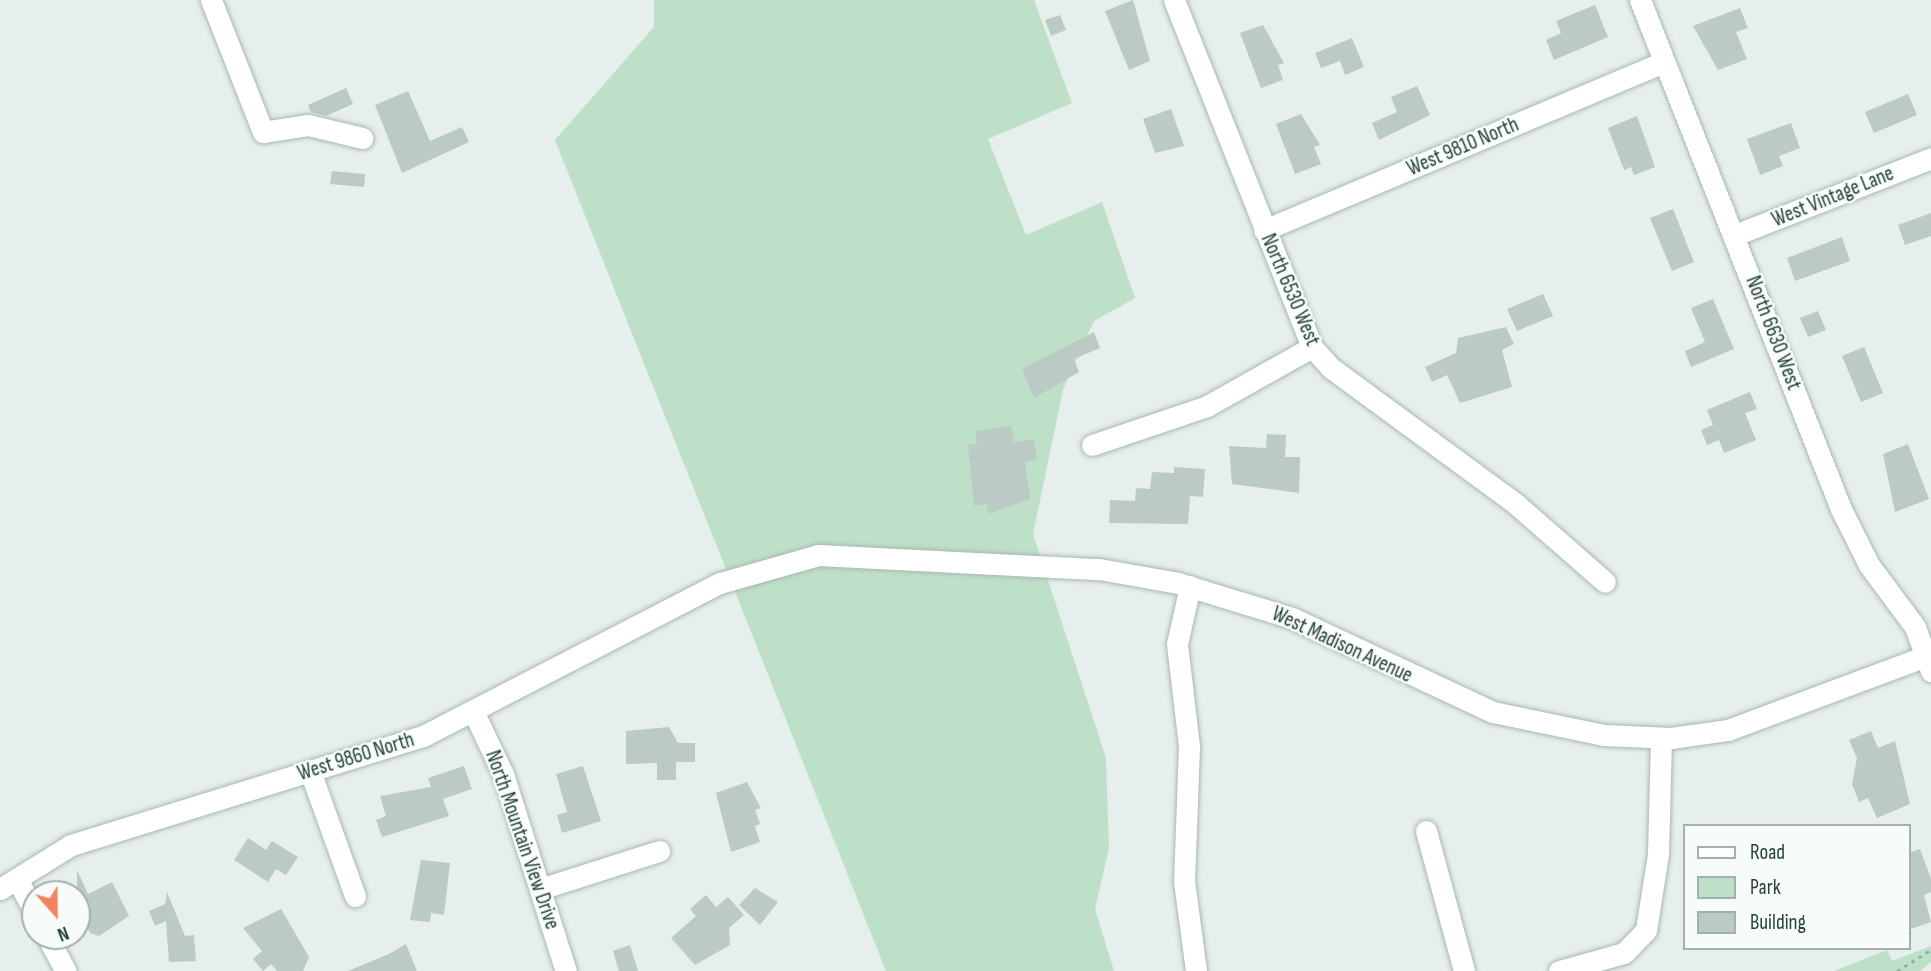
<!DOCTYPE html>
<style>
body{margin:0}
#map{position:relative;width:1931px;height:971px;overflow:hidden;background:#e6efeb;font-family:"Sofia Sans Condensed",sans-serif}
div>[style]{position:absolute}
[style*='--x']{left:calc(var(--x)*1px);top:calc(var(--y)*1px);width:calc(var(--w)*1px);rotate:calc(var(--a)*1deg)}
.green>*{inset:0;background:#bfe0c8}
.building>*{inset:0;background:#bbcac4}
.path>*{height:2.5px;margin-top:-1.25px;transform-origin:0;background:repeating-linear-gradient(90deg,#86b3a5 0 3.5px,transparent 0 8.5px)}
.roads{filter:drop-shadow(0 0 2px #a8b8b2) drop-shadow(0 0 2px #a8b8b2)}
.minor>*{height:21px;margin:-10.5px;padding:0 10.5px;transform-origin:10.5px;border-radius:10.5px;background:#fff}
span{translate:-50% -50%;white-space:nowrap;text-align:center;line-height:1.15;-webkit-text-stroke:5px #f7fbf9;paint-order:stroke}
.street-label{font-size:21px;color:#24423a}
.legend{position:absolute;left:1683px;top:824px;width:228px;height:126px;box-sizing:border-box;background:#f7fbf9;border:2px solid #a3b1ad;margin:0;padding:9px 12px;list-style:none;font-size:21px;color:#24423a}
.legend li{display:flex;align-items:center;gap:14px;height:35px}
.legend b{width:35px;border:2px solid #a3b1ad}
.north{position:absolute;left:21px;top:880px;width:70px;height:70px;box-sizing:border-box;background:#f7fbf9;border:2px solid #a3b1ad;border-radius:50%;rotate:159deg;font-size:19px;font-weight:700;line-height:28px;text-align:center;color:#24423a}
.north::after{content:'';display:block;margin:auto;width:24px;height:32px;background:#f4845f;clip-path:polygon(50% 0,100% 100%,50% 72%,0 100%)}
</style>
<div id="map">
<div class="green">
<div style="clip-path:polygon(654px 0,1034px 0,1072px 103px,988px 139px,1026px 235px,1102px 202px,1135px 298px,1094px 321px,1063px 390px,1033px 534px,1106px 758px,1109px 848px,1095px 909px,1114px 971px,886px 971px,555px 140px,654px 27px)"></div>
<div style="clip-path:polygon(1931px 946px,1931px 962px,1920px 971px,1834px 971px,1887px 950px,1892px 961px)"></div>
</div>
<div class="building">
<div style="clip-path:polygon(1133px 0,1150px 61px,1129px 70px,1105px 11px)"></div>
<div style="clip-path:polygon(1595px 5px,1608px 37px,1554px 60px,1546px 40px,1561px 33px,1556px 21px)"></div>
<div style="clip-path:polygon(1740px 8px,1748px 28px,1736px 32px,1747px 59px,1718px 70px,1693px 26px)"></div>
<div style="clip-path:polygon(1060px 15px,1066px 30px,1051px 36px,1045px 20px)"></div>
<div style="clip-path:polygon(1263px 25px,1284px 63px,1278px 65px,1283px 80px,1261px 88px,1240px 33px)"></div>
<div style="clip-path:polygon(1352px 38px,1364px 67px,1345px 75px,1340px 61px,1321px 68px,1315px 53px)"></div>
<div style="clip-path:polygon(1417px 86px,1430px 115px,1379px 140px,1372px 123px,1397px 112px,1391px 97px)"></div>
<div style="clip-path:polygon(346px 88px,353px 104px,326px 116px,311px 112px,308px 105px)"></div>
<div style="clip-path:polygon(408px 91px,430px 141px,462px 127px,469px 142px,402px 173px,375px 105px)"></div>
<div style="clip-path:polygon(1908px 94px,1917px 115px,1874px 133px,1865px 112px)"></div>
<div style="clip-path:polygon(1171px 109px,1184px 146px,1155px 153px,1143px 119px)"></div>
<div style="clip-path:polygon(1301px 114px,1320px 145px,1314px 147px,1321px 164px,1295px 174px,1276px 124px)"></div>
<div style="clip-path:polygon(1637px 116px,1655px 167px,1634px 175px,1631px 167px,1624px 170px,1608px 128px)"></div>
<div style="clip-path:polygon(1791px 123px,1800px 148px,1779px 156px,1783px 166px,1760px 175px,1747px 139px)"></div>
<div style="clip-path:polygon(332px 171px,365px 174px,364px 187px,330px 184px)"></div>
<div style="clip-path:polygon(1673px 209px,1694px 262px,1672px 271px,1650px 218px)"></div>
<div style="clip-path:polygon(1931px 213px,1931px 236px,1905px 245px,1898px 225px)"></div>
<div style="clip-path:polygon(1842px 237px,1850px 261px,1795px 281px,1787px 258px)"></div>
<div style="clip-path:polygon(1543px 294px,1553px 316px,1517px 331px,1507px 309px)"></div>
<div style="clip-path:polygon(1713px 299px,1734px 349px,1691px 367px,1685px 351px,1705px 342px,1691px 308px)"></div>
<div style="clip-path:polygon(1818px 311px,1826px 330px,1808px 337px,1800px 318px)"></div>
<div style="clip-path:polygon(1506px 327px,1514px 344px,1502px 350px,1512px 387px,1460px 403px,1447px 375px,1432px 382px,1425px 367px,1456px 353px,1458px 338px)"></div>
<div style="clip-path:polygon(1094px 332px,1100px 348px,1074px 359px,1079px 372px,1034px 398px,1022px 369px)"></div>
<div style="clip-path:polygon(1864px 347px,1883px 393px,1861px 402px,1842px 356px)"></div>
<div style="clip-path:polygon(1750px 392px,1757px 409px,1745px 413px,1756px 440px,1724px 453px,1719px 440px,1707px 445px,1701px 430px,1713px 425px,1707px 410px)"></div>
<div style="clip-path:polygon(1011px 426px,1014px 442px,1034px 439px,1037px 460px,1025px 462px,1030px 499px,988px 514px,987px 504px,974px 506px,968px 445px,977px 444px,975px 431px)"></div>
<div style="clip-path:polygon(1267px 434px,1286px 435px,1285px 457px,1300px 457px,1299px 493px,1232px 484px,1229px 446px,1266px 448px)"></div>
<div style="clip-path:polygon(1908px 444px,1929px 499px,1895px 512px,1883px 454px)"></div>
<div style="clip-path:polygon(1174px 467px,1205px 469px,1203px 497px,1190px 496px,1188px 524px,1109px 523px,1110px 500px,1135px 501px,1136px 488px,1150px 489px,1152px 472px,1174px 473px)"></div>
<div style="clip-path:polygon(669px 727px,678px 743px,695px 743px,695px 762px,676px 762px,676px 780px,657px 780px,657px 763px,626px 764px,626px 731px)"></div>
<div style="clip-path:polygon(1871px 731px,1878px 748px,1895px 741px,1910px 804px,1877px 818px,1868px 798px,1859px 802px,1852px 784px,1857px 758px,1849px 740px)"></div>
<div style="clip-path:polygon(464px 766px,472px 789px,443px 799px,449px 816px,382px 837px,376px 820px,386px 816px,380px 796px,431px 787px,428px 778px)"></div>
<div style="clip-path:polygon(583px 766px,601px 821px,562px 833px,557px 815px,567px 812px,556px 774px)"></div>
<div style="clip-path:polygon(747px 782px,761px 808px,755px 810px,760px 824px,755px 826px,760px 842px,731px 852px,716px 793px)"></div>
<div style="clip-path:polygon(248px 838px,266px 850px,272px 841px,298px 857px,286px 875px,276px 869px,268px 882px,234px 860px)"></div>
<div style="clip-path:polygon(1920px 849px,1931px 879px,1931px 892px,1924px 895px,1931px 922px,1908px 930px,1908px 853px)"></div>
<div style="clip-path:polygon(421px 860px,450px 863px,444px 915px,431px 913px,430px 922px,410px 920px)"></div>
<div style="clip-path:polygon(77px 870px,88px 894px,112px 882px,129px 916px,99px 936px,90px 933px,77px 906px)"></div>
<div style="clip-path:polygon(755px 888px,778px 902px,760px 925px,739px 905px)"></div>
<div style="clip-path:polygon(167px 892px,185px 936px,194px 935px,196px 961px,169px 962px,166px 921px,155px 926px,149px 911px,165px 904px)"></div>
<div style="clip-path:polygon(706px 895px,716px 907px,728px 897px,744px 915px,729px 928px,730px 945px,695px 965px,671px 938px,696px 916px,690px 909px)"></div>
<div style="clip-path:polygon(281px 909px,309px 957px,303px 971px,277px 971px,271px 964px,263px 971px,253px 959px,262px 951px,243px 928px)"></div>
<div style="clip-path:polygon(406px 944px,417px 971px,348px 971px,389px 954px)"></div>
<div style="clip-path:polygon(630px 945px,638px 971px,619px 971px,613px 951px)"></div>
</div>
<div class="path">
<div style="--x:1897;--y:971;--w:40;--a:-32"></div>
</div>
<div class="roads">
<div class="minor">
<div style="--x:211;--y:0;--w:142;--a:68.5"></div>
<div style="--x:263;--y:132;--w:46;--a:-8.8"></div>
<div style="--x:308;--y:125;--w:56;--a:13.5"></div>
<div style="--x:1174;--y:0;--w:373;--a:68.3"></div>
<div style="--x:1312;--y:347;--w:28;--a:48"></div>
<div style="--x:1331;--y:368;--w:230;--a:36.3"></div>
<div style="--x:1516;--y:504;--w:118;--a:41.2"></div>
<div style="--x:1640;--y:0;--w:547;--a:68.45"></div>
<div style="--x:1841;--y:509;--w:63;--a:63.4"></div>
<div style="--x:1869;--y:565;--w:77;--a:53.4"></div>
<div style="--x:1915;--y:627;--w:47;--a:70"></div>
<div style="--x:1264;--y:230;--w:432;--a:-22.8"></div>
<div style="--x:1735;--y:235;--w:211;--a:-21.4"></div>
<div style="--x:1092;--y:445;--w:121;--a:-18.7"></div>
<div style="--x:1207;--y:406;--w:120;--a:-29.3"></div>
<div style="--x:1190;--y:586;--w:59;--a:102.6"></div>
<div style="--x:1177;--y:644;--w:103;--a:83.3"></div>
<div style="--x:1189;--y:746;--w:135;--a:92.1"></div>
<div style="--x:1184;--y:881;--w:91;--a:82.4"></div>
<div style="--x:473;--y:711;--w:70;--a:64.5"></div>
<div style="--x:503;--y:774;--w:207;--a:72.3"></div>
<div style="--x:310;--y:771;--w:133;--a:70.2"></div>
<div style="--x:1426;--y:831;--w:145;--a:74.8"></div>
<div style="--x:17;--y:879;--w:38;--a:62"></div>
<div style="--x:543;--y:888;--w:122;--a:-17.7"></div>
<div style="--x:0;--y:889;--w:84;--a:-31.8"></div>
<div style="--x:71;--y:845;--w:368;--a:-17.2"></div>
<div style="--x:423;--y:736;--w:334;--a:-27.3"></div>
<div style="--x:720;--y:583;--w:102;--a:-15.9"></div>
<div style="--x:818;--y:555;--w:281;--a:2.9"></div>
<div style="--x:1099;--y:569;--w:80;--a:10"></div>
<div style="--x:1178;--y:583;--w:119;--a:17.1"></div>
<div style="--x:1292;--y:618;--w:222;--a:25.1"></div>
<div style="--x:1493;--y:712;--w:113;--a:11.7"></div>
<div style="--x:1604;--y:735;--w:67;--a:2.6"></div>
<div style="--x:1671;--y:738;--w:58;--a:-8"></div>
<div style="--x:1728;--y:730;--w:217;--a:-20.5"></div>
<div style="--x:47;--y:936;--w:40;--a:62"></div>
<div style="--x:1559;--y:971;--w:67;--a:-15.5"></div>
<div style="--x:1624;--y:953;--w:32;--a:-46"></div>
<div style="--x:1646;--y:930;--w:77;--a:-81"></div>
<div style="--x:1658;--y:854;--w:116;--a:-88.5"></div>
</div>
</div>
<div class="street-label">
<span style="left:1463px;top:147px;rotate:-23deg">West 9810 North</span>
<span style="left:1833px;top:197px;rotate:-22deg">West Vintage Lane</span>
<span style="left:1290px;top:290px;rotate:67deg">North 6530 West</span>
<span style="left:1773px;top:333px;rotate:69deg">North 6630 West</span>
<span style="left:1342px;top:645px;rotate:25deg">West Madison Avenue</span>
<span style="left:356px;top:757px;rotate:-17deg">West 9860 North</span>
<span style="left:522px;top:840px;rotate:71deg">North Mountain View Drive</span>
</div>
<ul class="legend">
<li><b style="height:9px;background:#fff"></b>Road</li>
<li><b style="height:19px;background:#bfe0c8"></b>Park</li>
<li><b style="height:19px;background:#bbcac4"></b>Building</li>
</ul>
<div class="north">N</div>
</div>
